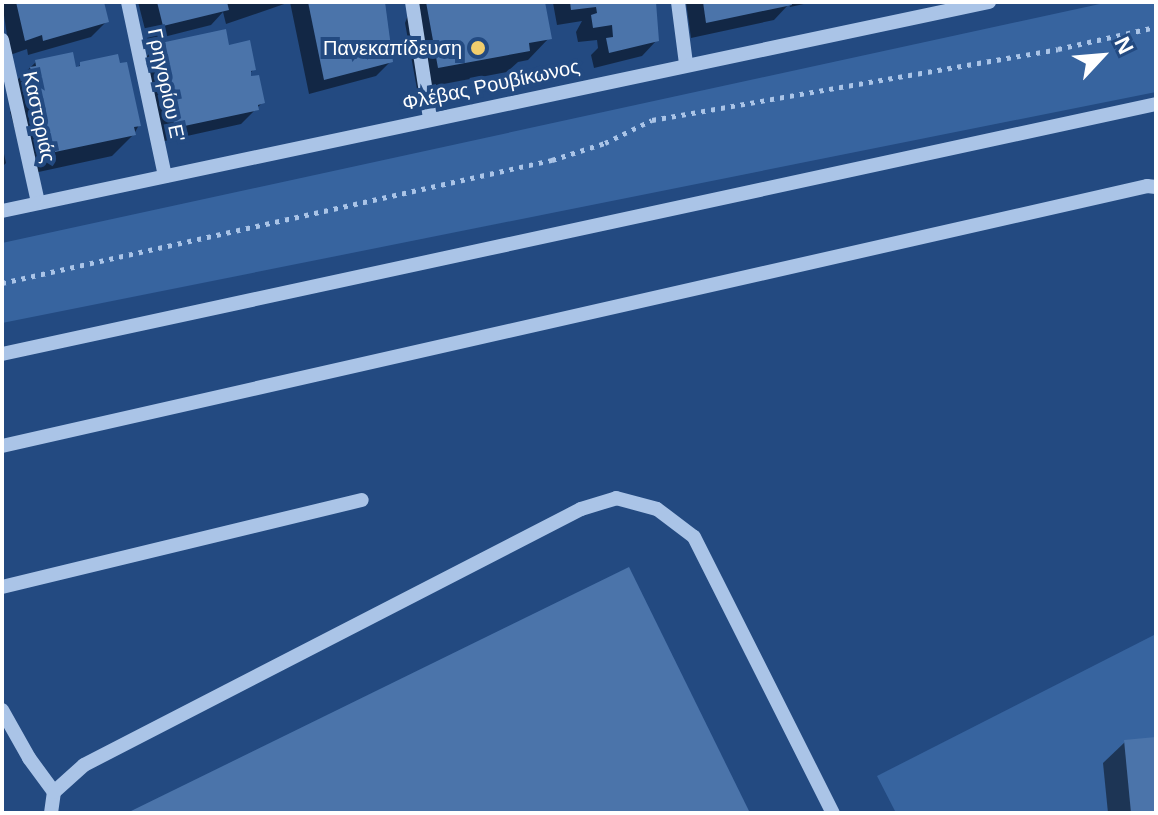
<!DOCTYPE html>
<meta charset="utf-8">
<style>
body{margin:0}
#map{position:relative;width:1158px;height:815px;overflow:hidden;background:#234a81;font-family:Helvetica,sans-serif}
div>[style]{position:absolute}
[style*='--x']{left:calc(var(--x)*1px);top:calc(var(--y)*1px);width:calc(var(--w)*1px);rotate:calc(var(--a)*1deg)}
.green>*{inset:0;background:#37649f}
.shadow>*{inset:0;background:#0007}
.building>*{inset:0;background:#4b74aa}
.path>*{height:5px;margin-top:-2.5px;transform-origin:0;background:repeating-linear-gradient(90deg,#aac4e7 0 4px,transparent 0 10px)}
.minor>*{height:14px;margin:-7px;padding:0 7px;transform-origin:7px;border-radius:7px;background:#aac4e7}
.dots>*{width:22px;height:22px;translate:-50% -50%;box-sizing:border-box;border:4px solid #234a81;border-radius:50%}
span{translate:-50% -50%;white-space:nowrap;text-align:center;line-height:1.15;-webkit-text-stroke:8px #234a81;paint-order:stroke}
.poi-label{font-size:20px;color:#fff}
.right{translate:-100% -50%;text-align:right}
.street-label{font-size:20px;color:#fff}
.frame{position:absolute;inset:0;border:4px solid #fff;pointer-events:none}
.north{position:absolute;left:1062px;top:16px;width:80px;height:80px;-webkit-text-stroke:6px #234a81;paint-order:stroke;rotate:64deg;font-size:22px;font-weight:700;line-height:32px;text-align:center;color:#fff}
.north::after{content:'';display:block;margin:auto;width:28px;height:36px;background:#fff;clip-path:polygon(50% 0,100% 100%,50% 72%,0 100%)}
</style>
<div id="map">
<div class="green">
<div style="clip-path:polygon(1109px 2px,1156px 2px,1156px 92px,2px 323px,2px 243px)"></div>
<div style="clip-path:polygon(1156px 634px,1156px 813px,896px 813px,877px 776px)"></div>
</div>
<div class="shadow">
<div style="clip-path:polygon(2px 2px,102px 2px,107px 21px,91px 37px,28px 55px,27px 49px,10px 55px)"></div>
<div style="clip-path:polygon(138px 2px,383px 2px,391px 61px,376px 76px,309px 94px,290px 2px,226px 24px,223px 12px,211px 25px,148px 41px)"></div>
<div style="clip-path:polygon(413px 2px,543px 2px,549px 38px,528px 60px,518px 62px,507px 72px,417px 89px,405px 23px)"></div>
<div style="clip-path:polygon(653px 2px,657px 40px,642px 56px,594px 68px,591px 55px,598px 48px,597px 40px,578px 42px,576px 32px,582px 21px,557px 25px,553px 3px)"></div>
<div style="clip-path:polygon(686px 2px,813px 2px,790px 7px,789px 4px,774px 20px,691px 38px)"></div>
<div style="clip-path:polygon(157px 46px,227px 47px,254px 69px,249px 74px,263px 102px,241px 124px,160px 142px,142px 61px)"></div>
<div style="clip-path:polygon(36px 62px,75px 70px,81px 64px,139px 125px,134px 134px,112px 156px,34px 173px,26px 167px,10px 112px,13px 108px,14px 83px)"></div>
<div style="clip-path:polygon(2px 145px,6px 163px,2px 167px)"></div>
<div style="clip-path:polygon(1156px 739px,1156px 813px,1108px 813px,1103px 763px,1125px 742px)"></div>
</div>
<div class="building">
<div style="clip-path:polygon(16px 2px,104px 2px,109px 22px,43px 41px,42px 35px,25px 41px)"></div>
<div style="clip-path:polygon(157px 2px,227px 2px,229px 10px,163px 26px)"></div>
<div style="clip-path:polygon(308px 2px,385px 2px,393px 62px,324px 80px)"></div>
<div style="clip-path:polygon(426px 2px,545px 2px,552px 39px,529px 43px,530px 51px,438px 68px)"></div>
<div style="clip-path:polygon(570px 2px,656px 2px,659px 41px,609px 53px,606px 38px,613px 37px,612px 25px,593px 28px,591px 15px,597px 13px,596px 7px,571px 10px)"></div>
<div style="clip-path:polygon(703px 2px,791px 2px,792px 5px,706px 23px)"></div>
<div style="clip-path:polygon(226px 29px,229px 45px,250px 40px,256px 70px,251px 71px,251px 76px,259px 75px,265px 103px,258px 105px,259px 110px,175px 128px,156px 44px)"></div>
<div style="clip-path:polygon(73px 52px,76px 67px,80px 66px,80px 62px,118px 54px,120px 63px,127px 62px,141px 126px,134px 127px,136px 135px,55px 152px,54px 145px,47px 146px,30px 88px,34px 87px,30px 67px,36px 66px,35px 60px)"></div>
<div style="clip-path:polygon(629px 567px,750px 813px,127px 813px)"></div>
<div style="clip-path:polygon(1156px 737px,1156px 813px,1131px 813px,1124px 740px)"></div>
</div>
<div class="path">
<div style="--x:2;--y:283;--w:564;--a:-12.61"></div>
<div style="--x:552;--y:160;--w:56;--a:-17.8"></div>
<div style="--x:605;--y:143;--w:52;--a:-26.1"></div>
<div style="--x:652;--y:120;--w:412;--a:-9.9"></div>
<div style="--x:1058;--y:49;--w:100;--a:-12.7"></div>
</div>
<div class="minor">
<div style="--x:128;--y:2;--w:178;--a:78"></div>
<div style="--x:412;--y:2;--w:117;--a:81.2"></div>
<div style="--x:678;--y:2;--w:63;--a:82.6"></div>
<div style="--x:2;--y:40;--w:167;--a:77.5"></div>
<div style="--x:2;--y:211;--w:1009;--a:-11.96"></div>
<div style="--x:2;--y:354;--w:1181;--a:-12.22"></div>
<div style="--x:2;--y:446;--w:1174;--a:-12.79"></div>
<div style="--x:1147;--y:186;--w:9;--a:6"></div>
<div style="--x:2;--y:587;--w:370;--a:-13.6"></div>
<div style="--x:2;--y:710;--w:55;--a:60.6"></div>
<div style="--x:29;--y:758;--w:42;--a:53.7"></div>
<div style="--x:51;--y:813;--w:21;--a:-82"></div>
<div style="--x:54;--y:792;--w:40;--a:-42"></div>
<div style="--x:84;--y:765;--w:559;--a:-27.25"></div>
<div style="--x:581;--y:509;--w:37;--a:-17"></div>
<div style="--x:616;--y:498;--w:42;--a:15"></div>
<div style="--x:657;--y:509;--w:46;--a:37.1"></div>
<div style="--x:694;--y:537;--w:309;--a:63.3"></div>
</div>
<div class="dots">
<div style="left:478px;top:48px;background:#f2ce6d"></div>
</div>
<div class="poi-label">
<span class="right" style="left:462px;top:48px">Πανεκαπίδευση</span>
</div>
<div class="street-label">
<span style="left:166px;top:85px;rotate:78deg">Γρηγορίου Ε'</span>
<span style="left:491px;top:85px;rotate:-12deg">Φλέβας Ρουβίκωνος</span>
<span style="left:39px;top:117px;rotate:78deg">Καστοριάς</span>
</div>
<div class="frame"></div>
<div class="north">N</div>
</div>
